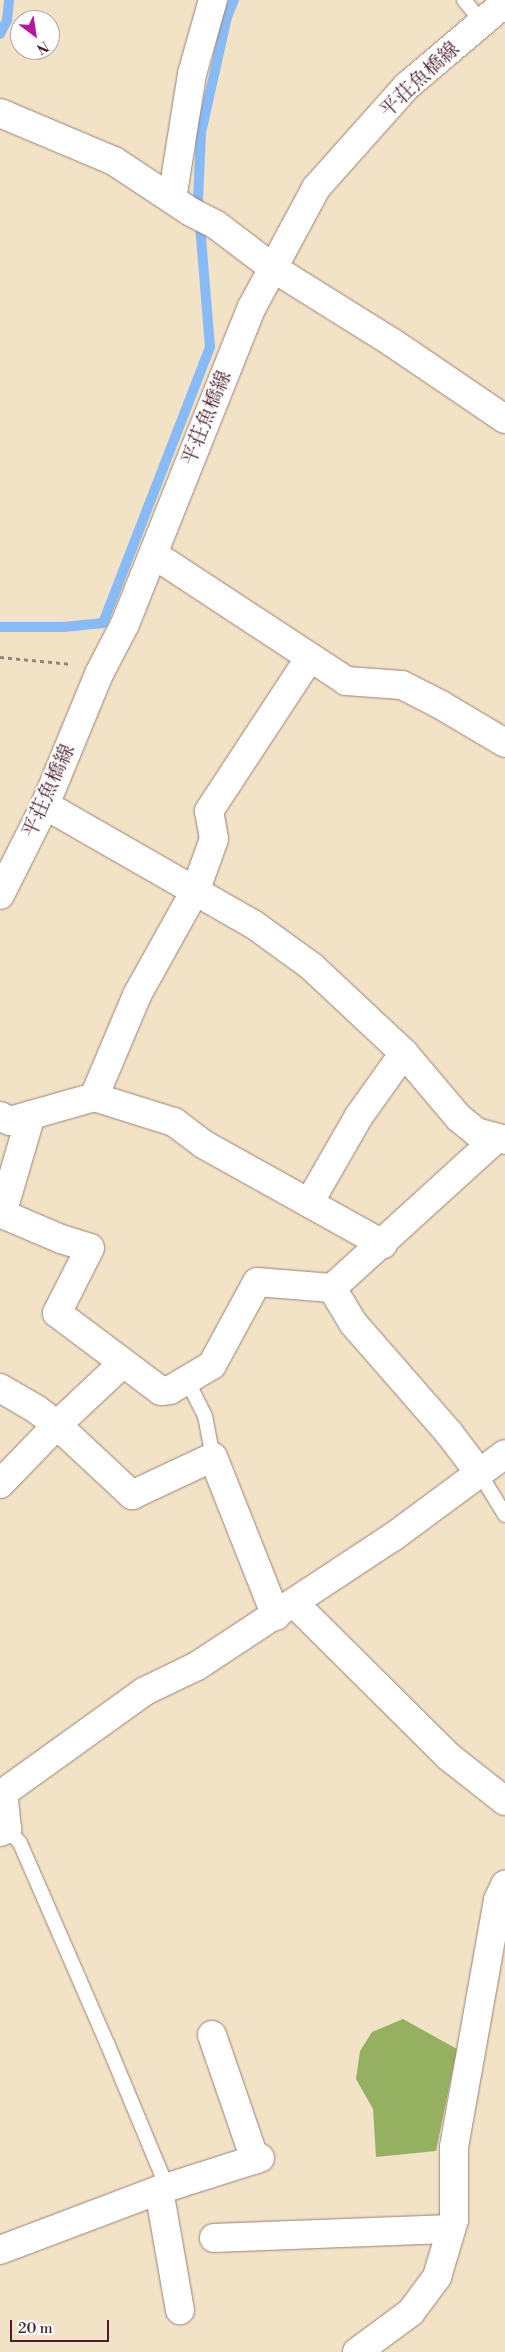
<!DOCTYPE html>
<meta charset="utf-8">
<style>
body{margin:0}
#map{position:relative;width:505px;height:2352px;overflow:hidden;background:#f2e3c7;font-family:"Libre Bodoni","Noto Serif JP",serif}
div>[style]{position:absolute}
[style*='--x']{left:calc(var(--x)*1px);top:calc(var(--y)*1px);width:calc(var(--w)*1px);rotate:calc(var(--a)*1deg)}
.forest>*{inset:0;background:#96b062}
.stream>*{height:10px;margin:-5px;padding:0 5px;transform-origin:5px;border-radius:5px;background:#88baf5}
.path>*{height:3px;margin-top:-1.5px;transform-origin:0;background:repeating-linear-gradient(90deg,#9e8179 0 4px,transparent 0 8px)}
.roads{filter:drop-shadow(0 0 1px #9e8179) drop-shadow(0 0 1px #9e8179)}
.service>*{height:14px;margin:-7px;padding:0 7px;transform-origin:7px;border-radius:7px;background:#fff}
.minor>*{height:28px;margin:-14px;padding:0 14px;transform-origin:14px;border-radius:14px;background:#fff}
.secondary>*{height:28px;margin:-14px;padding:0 14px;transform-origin:14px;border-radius:14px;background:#fff}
span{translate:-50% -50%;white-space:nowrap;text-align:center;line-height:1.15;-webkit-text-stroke:4px #fff;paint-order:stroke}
.street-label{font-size:20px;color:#4a1f2b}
.north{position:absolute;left:10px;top:10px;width:50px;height:50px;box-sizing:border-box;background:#fff;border:1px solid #b7a5aa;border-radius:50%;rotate:149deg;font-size:14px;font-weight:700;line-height:20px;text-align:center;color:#4a1f2b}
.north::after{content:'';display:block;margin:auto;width:18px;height:22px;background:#b5179e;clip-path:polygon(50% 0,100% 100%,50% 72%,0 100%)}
.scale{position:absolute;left:10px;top:2320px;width:99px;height:22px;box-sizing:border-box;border:2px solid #4a1f2b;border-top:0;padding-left:6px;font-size:15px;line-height:18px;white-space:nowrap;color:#4a1f2b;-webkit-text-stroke:4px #fff;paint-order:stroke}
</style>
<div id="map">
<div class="forest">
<div style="clip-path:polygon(403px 2019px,457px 2049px,436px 2151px,376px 2157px,373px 2109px,356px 2079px,360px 2051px,372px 2032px)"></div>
</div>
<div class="stream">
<div style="--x:0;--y:34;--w:16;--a:-63"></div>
<div style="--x:7;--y:20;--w:20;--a:-84"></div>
<div style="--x:0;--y:627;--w:64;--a:0"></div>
<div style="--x:64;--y:627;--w:39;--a:-6"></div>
<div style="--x:103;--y:623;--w:296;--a:-68.8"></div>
<div style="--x:210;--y:347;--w:147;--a:-94.7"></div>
<div style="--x:198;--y:200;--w:67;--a:-87.4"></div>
<div style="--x:201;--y:133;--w:119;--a:-77.4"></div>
<div style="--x:227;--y:17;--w:18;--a:-68"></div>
</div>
<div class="path">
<div style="--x:0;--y:657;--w:72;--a:5.6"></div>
</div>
<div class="roads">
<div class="service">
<div style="--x:464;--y:0;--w:28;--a:51"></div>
<div style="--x:187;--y:1380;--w:40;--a:63.4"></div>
<div style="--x:205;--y:1416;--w:42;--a:79"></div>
<div style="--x:480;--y:1474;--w:48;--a:58.6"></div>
<div style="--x:7;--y:1829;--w:19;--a:47"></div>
<div style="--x:20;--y:1843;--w:218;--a:66.5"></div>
<div style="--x:107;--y:2043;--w:156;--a:67.4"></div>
</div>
<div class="minor">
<div style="--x:0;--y:113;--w:124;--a:22.8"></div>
<div style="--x:114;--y:161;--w:92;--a:33.5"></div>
<div style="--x:191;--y:212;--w:27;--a:27"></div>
<div style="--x:215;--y:224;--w:73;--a:37.2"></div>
<div style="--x:273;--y:268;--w:142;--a:32"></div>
<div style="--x:393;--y:343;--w:135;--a:34.2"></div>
<div style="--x:172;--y:199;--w:127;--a:-80.9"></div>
<div style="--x:192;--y:74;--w:77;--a:-74.2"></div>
<div style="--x:153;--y:554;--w:231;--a:33.3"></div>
<div style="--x:346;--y:681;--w:56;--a:4.1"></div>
<div style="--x:402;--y:685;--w:44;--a:27.1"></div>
<div style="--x:441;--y:705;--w:74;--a:30.7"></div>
<div style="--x:45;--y:805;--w:240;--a:29.8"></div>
<div style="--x:253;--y:924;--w:72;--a:35.9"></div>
<div style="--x:311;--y:966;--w:127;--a:43.1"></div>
<div style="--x:404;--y:1053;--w:85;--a:49.8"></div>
<div style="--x:459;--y:1118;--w:22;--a:39"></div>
<div style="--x:476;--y:1132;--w:30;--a:15"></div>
<div style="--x:94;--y:1097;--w:111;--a:-67.1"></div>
<div style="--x:137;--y:995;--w:121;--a:-60.9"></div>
<div style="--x:196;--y:889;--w:53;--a:-70.2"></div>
<div style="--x:214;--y:839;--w:28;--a:-100"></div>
<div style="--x:209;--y:811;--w:184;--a:-56.7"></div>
<div style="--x:0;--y:1116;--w:11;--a:27"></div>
<div style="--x:10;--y:1121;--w:87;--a:-15.9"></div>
<div style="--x:94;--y:1097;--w:84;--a:17.4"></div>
<div style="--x:174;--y:1122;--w:36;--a:37"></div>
<div style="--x:203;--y:1144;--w:206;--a:29.1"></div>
<div style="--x:309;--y:1203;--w:100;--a:-60.1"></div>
<div style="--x:359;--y:1116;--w:77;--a:-54.5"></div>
<div style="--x:0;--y:1213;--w:66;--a:23.1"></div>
<div style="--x:61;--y:1239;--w:30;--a:17"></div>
<div style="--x:90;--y:1248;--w:73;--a:116.9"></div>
<div style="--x:57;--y:1313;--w:130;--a:36.9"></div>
<div style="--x:161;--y:1391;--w:9;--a:-6"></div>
<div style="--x:170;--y:1390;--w:49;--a:-30.8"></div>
<div style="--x:212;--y:1365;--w:94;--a:-61.5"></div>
<div style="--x:257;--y:1282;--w:75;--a:4.6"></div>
<div style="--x:332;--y:1288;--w:41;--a:59"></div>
<div style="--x:353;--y:1323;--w:146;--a:48.9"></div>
<div style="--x:449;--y:1433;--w:51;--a:52.9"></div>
<div style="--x:2;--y:1214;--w:103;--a:-73.7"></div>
<div style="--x:332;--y:1288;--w:222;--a:-42.3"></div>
<div style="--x:0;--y:1388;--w:42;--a:30.3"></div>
<div style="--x:36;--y:1409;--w:26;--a:37"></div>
<div style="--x:57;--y:1425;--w:103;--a:43"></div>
<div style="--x:132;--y:1495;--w:89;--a:-25.1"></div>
<div style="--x:213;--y:1457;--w:171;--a:68.4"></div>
<div style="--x:0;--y:1484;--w:82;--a:-46"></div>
<div style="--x:57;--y:1425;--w:89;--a:-43.2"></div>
<div style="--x:294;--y:1603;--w:218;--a:44.8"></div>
<div style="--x:449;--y:1757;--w:71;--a:38.2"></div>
<div style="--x:0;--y:1832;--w:8;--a:-23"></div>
<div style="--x:7;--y:1829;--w:36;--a:-96"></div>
<div style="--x:3;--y:1793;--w:175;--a:-35.7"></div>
<div style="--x:145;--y:1691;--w:58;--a:-25.7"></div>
<div style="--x:197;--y:1666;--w:235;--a:-33.4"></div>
<div style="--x:393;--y:1537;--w:139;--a:-36.5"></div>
<div style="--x:212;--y:2035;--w:132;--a:71"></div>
<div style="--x:159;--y:2190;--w:122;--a:80.1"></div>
<div style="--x:214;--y:2238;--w:237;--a:-2.2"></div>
<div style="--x:0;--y:2250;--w:170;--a:-20.7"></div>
<div style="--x:159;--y:2190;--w:106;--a:-17.6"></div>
<div style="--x:357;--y:2352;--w:67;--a:-36.5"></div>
<div style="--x:411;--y:2312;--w:44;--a:-53.4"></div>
<div style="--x:437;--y:2277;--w:59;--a:-73.4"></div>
<div style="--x:454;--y:2220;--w:73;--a:-90"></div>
<div style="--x:454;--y:2147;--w:251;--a:-79.9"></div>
<div style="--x:498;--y:1900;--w:17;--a:-65"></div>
</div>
<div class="secondary">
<div style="--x:0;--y:895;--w:101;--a:-63.4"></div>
<div style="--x:45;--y:805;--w:142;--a:-67.6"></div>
<div style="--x:99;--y:674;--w:56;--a:-62.5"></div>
<div style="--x:125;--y:624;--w:341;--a:-68.2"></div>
<div style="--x:252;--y:307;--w:135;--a:-61.7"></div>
<div style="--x:316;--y:188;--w:137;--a:-48.3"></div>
<div style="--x:407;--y:86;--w:128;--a:-40.3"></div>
</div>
</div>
<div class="street-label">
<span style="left:420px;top:80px;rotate:-43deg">平荘魚橋線</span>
<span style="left:207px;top:418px;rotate:-68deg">平荘魚橋線</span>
<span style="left:49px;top:791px;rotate:-66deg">平荘魚橋線</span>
</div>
<div class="north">N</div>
<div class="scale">20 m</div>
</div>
